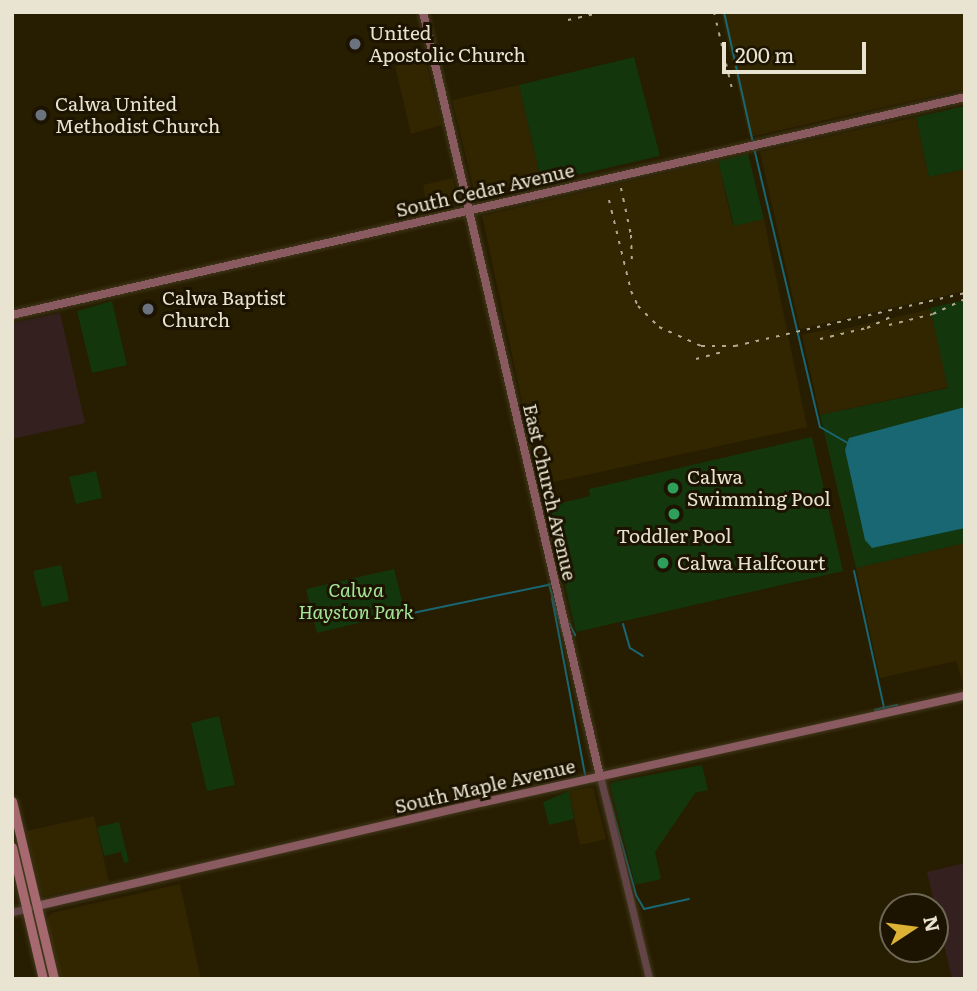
<!DOCTYPE html>
<style>
body{margin:0}
#map{position:relative;width:977px;height:991px;overflow:hidden;background:#271d00;font-family:Literata,serif}
div>[style]{position:absolute}
[style*='--x']{left:calc(var(--x)*1px);top:calc(var(--y)*1px);width:calc(var(--w)*1px);rotate:calc(var(--a)*1deg)}
.built>*{inset:0;background:#322600}
.education>*{inset:0;background:#33201f}
.green>*{inset:0;background:#13360d}
.water>*{inset:0;background:#196773}
.stream>*{height:2px;margin:-1px;padding:0 1px;transform-origin:1px;border-radius:1px;background:#196773}
.roads{filter:drop-shadow(0 0 2px #42391d) drop-shadow(0 0 2px #42391d)}
.tertiary>*{height:7px;margin:-3.5px;padding:0 3.5px;transform-origin:3.5px;border-radius:3.5px;background:#634548}
.secondary>*{height:8px;margin:-4px;padding:0 4px;transform-origin:4px;border-radius:4px;background:#895a5f}
.primary>*{height:9px;margin:-4.5px;padding:0 4.5px;transform-origin:4.5px;border-radius:4.5px;background:#a76970}
.rail>*{height:2px;margin-top:-1px;transform-origin:0;background:repeating-linear-gradient(90deg,#b0a994 0 3.5px,transparent 0 10.5px)}
.dots>*{width:19px;height:19px;translate:-50% -50%;box-sizing:border-box;border:4px solid #1c1400;border-radius:50%}
span{translate:-50% -50%;white-space:nowrap;text-align:center;line-height:1.15;-webkit-text-stroke:6px #1c1400;paint-order:stroke}
.poi-label{font-size:19px;color:#e9e3d1}
.left{translate:0 -50%;text-align:left}
.street-label{font-size:19px;color:#e9e3d1}
.park-label{font-size:19px;color:#a5e699;font-style:italic}
.frame{position:absolute;inset:0;border:14px solid #e9e3d1;pointer-events:none}
.north{position:absolute;left:879px;top:893px;width:70px;height:70px;box-sizing:border-box;background:#1c1400;border:2px solid #6e6754;border-radius:50%;rotate:77deg;font-size:19px;font-weight:700;line-height:28px;text-align:center;color:#e9e3d1}
.north::after{content:'';display:block;margin:auto;width:24px;height:32px;background:#ddb133;clip-path:polygon(50% 0,100% 100%,50% 72%,0 100%)}
.scale{position:absolute;left:722px;top:42px;width:144px;height:32px;box-sizing:border-box;border:4px solid #e9e3d1;border-top:0;padding-left:9px;font-size:21px;line-height:24px;white-space:nowrap;color:#e9e3d1;-webkit-text-stroke:5px #1c1400;paint-order:stroke}
</style>
<div id="map">
<div class="built">
<div style="clip-path:polygon(721px 12px,965px 12px,965px 89px,749px 137px)"></div>
<div style="clip-path:polygon(425px 59px,442px 125px,411px 134px,395px 66px)"></div>
<div style="clip-path:polygon(519px 85px,542px 183px,476px 198px,452px 100px)"></div>
<div style="clip-path:polygon(916px 117px,929px 177px,965px 169px,965px 291px,800px 329px,760px 152px)"></div>
<div style="clip-path:polygon(718px 161px,733px 226px,764px 219px,807px 427px,540px 485px,482px 216px)"></div>
<div style="clip-path:polygon(453px 178px,457px 204px,428px 211px,423px 185px)"></div>
<div style="clip-path:polygon(931px 309px,949px 387px,820px 415px,802px 335px,829px 329px,831px 332px)"></div>
<div style="clip-path:polygon(965px 543px,965px 688px,956px 661px,880px 678px,856px 568px)"></div>
<div style="clip-path:polygon(593px 787px,606px 839px,580px 845px,569px 791px)"></div>
<div style="clip-path:polygon(94px 816px,109px 882px,45px 896px,41px 893px,26px 831px)"></div>
<div style="clip-path:polygon(180px 884px,201px 979px,60px 979px,46px 921px,51px 913px)"></div>
</div>
<div class="education">
<div style="clip-path:polygon(60px 313px,85px 423px,12px 439px,12px 323px)"></div>
<div style="clip-path:polygon(965px 863px,965px 979px,952px 979px,927px 872px)"></div>
</div>
<div class="green">
<div style="clip-path:polygon(634px 57px,660px 156px,542px 183px,519px 85px)"></div>
<div style="clip-path:polygon(965px 106px,965px 169px,929px 177px,916px 117px)"></div>
<div style="clip-path:polygon(748px 154px,764px 219px,734px 226px,718px 161px)"></div>
<div style="clip-path:polygon(965px 300px,965px 543px,856px 568px,820px 415px,948px 388px,930px 308px)"></div>
<div style="clip-path:polygon(112px 301px,127px 365px,92px 373px,77px 311px)"></div>
<div style="clip-path:polygon(812px 437px,843px 571px,576px 632px,545px 499px,555px 497px,557px 504px,590px 496px,589px 489px)"></div>
<div style="clip-path:polygon(96px 471px,102px 498px,76px 504px,69px 477px)"></div>
<div style="clip-path:polygon(61px 565px,69px 601px,42px 607px,33px 571px)"></div>
<div style="clip-path:polygon(394px 569px,405px 612px,317px 633px,306px 589px)"></div>
<div style="clip-path:polygon(219px 716px,235px 785px,207px 791px,191px 723px)"></div>
<div style="clip-path:polygon(702px 765px,708px 790px,695px 793px,655px 852px,661px 879px,635px 885px,610px 785px,613px 782px)"></div>
<div style="clip-path:polygon(569px 791px,574px 819px,549px 825px,543px 802px)"></div>
<div style="clip-path:polygon(119px 822px,129px 862px,124px 863px,121px 852px,104px 856px,97px 827px)"></div>
</div>
<div class="water">
<div style="clip-path:polygon(965px 407px,965px 528px,872px 548px,865px 540px,845px 450px,849px 438px)"></div>
</div>
<div class="stream">
<div style="--x:724;--y:12;--w:134;--a:77.5"></div>
<div style="--x:754;--y:148;--w:287;--a:76.7"></div>
<div style="--x:820;--y:427;--w:34;--a:30"></div>
<div style="--x:854;--y:571;--w:140;--a:77.6"></div>
<div style="--x:884;--y:708;--w:13;--a:-13"></div>
<div style="--x:897;--y:705;--w:3;--a:72"></div>
<div style="--x:549;--y:584;--w:55;--a:74.2"></div>
<div style="--x:552;--y:598;--w:180;--a:79.4"></div>
<div style="--x:403;--y:615;--w:153;--a:-11.7"></div>
<div style="--x:568;--y:621;--w:16;--a:63"></div>
<div style="--x:623;--y:624;--w:25;--a:74"></div>
<div style="--x:630;--y:648;--w:15;--a:32"></div>
<div style="--x:876;--y:714;--w:4;--a:-104"></div>
<div style="--x:875;--y:710;--w:8;--a:-14"></div>
<div style="--x:609;--y:798;--w:101;--a:74.4"></div>
<div style="--x:636;--y:895;--w:16;--a:60"></div>
<div style="--x:644;--y:909;--w:46;--a:-12.5"></div>
</div>
<div class="roads">
<div class="tertiary">
<div style="--x:600;--y:776;--w:209;--a:76.4"></div>
<div style="--x:12;--y:912;--w:17;--a:-13"></div>
</div>
<div class="secondary">
<div style="--x:423;--y:12;--w:784;--a:76.96"></div>
<div style="--x:12;--y:315;--w:978;--a:-12.88"></div>
<div style="--x:37;--y:906;--w:460;--a:-13.1"></div>
<div style="--x:485;--y:802;--w:492;--a:-12.5"></div>
</div>
<div class="primary">
<div style="--x:12;--y:801;--w:183;--a:76.7"></div>
<div style="--x:12;--y:847;--w:136;--a:76.8"></div>
</div>
</div>
<div class="rail">
<div style="--x:714;--y:12;--w:79;--a:76.8"></div>
<div style="--x:568;--y:20;--w:36;--a:-13"></div>
<div style="--x:621;--y:188;--w:48;--a:78"></div>
<div style="--x:631;--y:235;--w:31;--a:88"></div>
<div style="--x:609;--y:200;--w:94;--a:76.4"></div>
<div style="--x:631;--y:291;--w:17;--a:65"></div>
<div style="--x:638;--y:306;--w:30;--a:45"></div>
<div style="--x:659;--y:327;--w:46;--a:24.3"></div>
<div style="--x:701;--y:346;--w:34;--a:0"></div>
<div style="--x:735;--y:346;--w:236;--a:-13"></div>
<div style="--x:889;--y:325;--w:45;--a:-14"></div>
<div style="--x:933;--y:314;--w:35;--a:-25"></div>
<div style="--x:820;--y:339;--w:48;--a:-13.2"></div>
<div style="--x:867;--y:328;--w:29;--a:-25"></div>
<div style="--x:696;--y:359;--w:27;--a:-15"></div>
</div>
<div class="dots">
<div style="left:355px;top:44px;background:#6b7280"></div>
<div style="left:41px;top:115px;background:#6b7280"></div>
<div style="left:148px;top:309px;background:#6b7280"></div>
<div style="left:673px;top:488px;background:#2e9e5b"></div>
<div style="left:674px;top:514px;background:#2e9e5b"></div>
<div style="left:663px;top:563px;background:#2e9e5b"></div>
</div>
<div class="poi-label">
<span class="left" style="left:369px;top:44px">United<br>Apostolic Church</span>
<span class="left" style="left:55px;top:115px">Calwa United<br>Methodist Church</span>
<span class="left" style="left:162px;top:309px">Calwa Baptist<br>Church</span>
<span class="left" style="left:687px;top:488px">Calwa<br>Swimming Pool</span>
<span style="left:674px;top:536px">Toddler Pool</span>
<span class="left" style="left:677px;top:563px">Calwa Halfcourt</span>
</div>
<div class="street-label">
<span style="left:485px;top:190px;rotate:-13deg">South Cedar Avenue</span>
<span style="left:550px;top:492px;rotate:77deg">East Church Avenue</span>
<span style="left:485px;top:786px;rotate:-13deg">South Maple Avenue</span>
</div>
<div class="park-label">
<span style="left:356px;top:601px">Calwa<br>Hayston Park</span>
</div>
<div class="frame"></div>
<div class="north">N</div>
<div class="scale">200 m</div>
</div>
